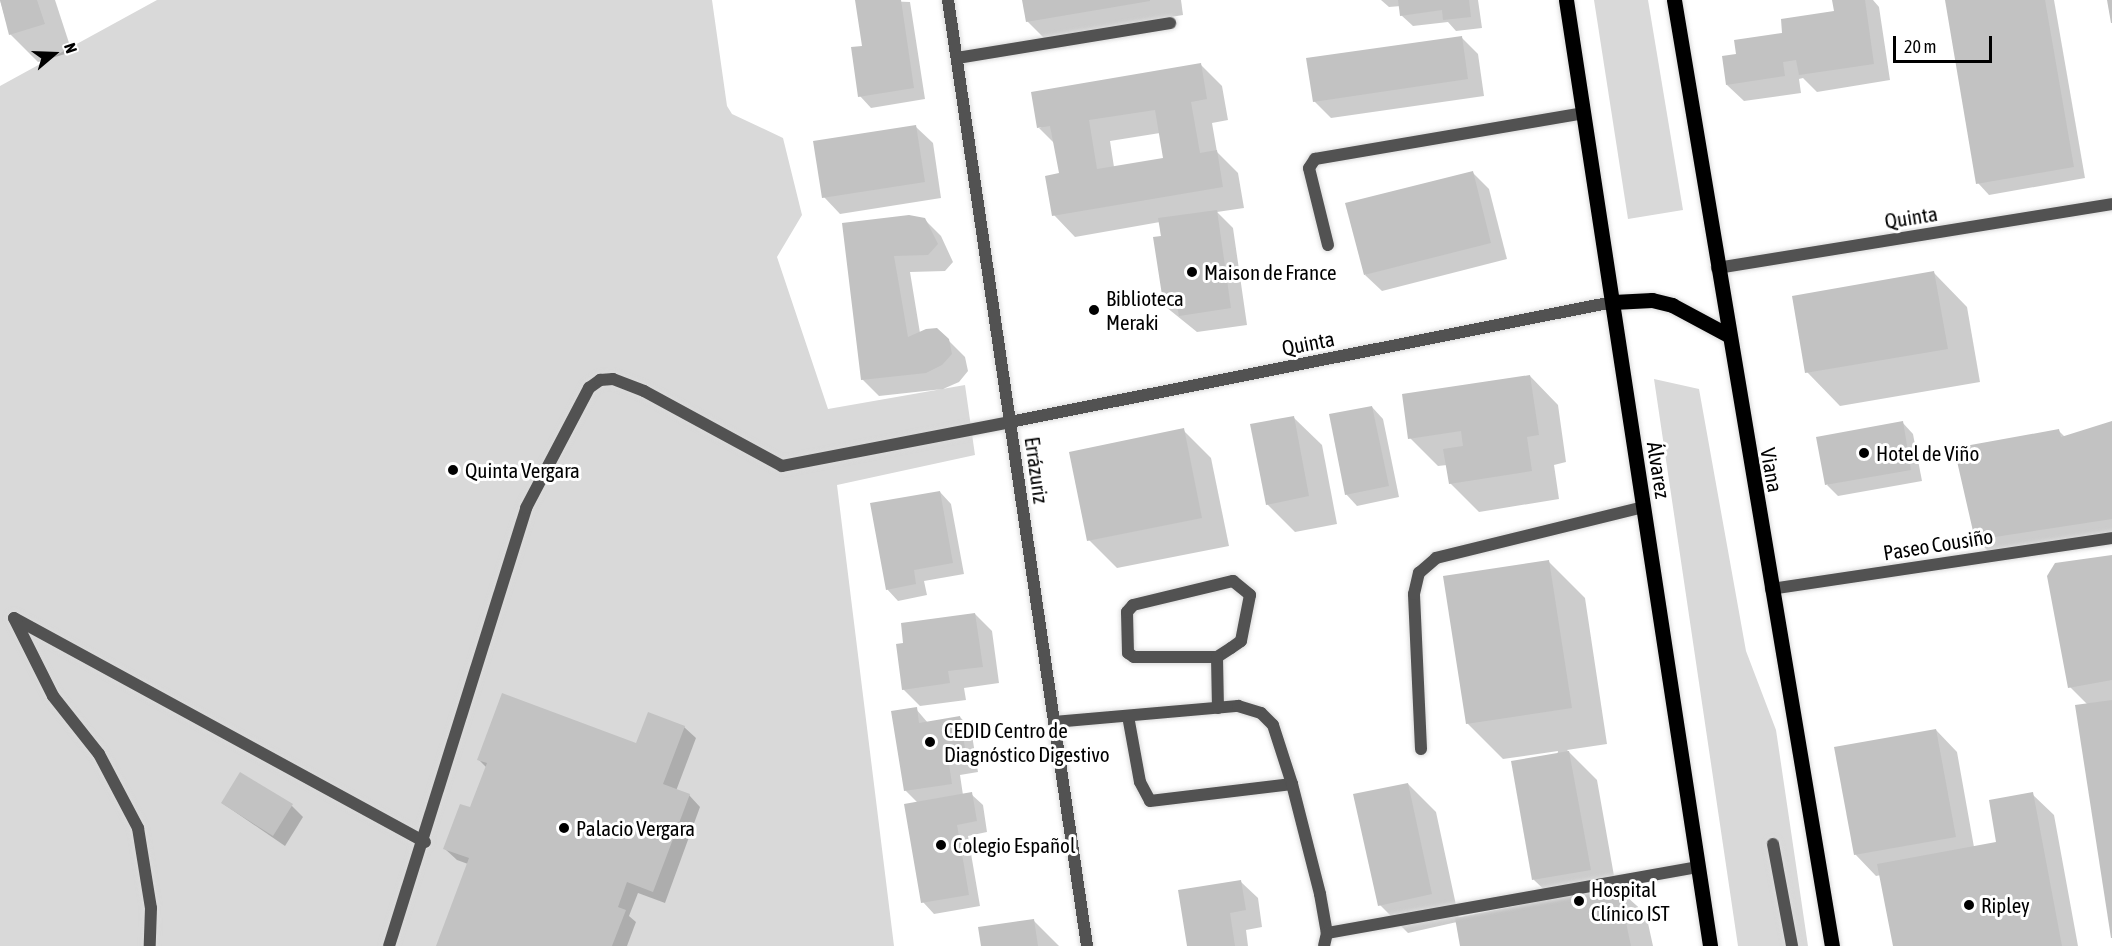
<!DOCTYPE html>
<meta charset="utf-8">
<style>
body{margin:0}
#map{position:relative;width:2112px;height:946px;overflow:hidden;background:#fff;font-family:"Asap Condensed",sans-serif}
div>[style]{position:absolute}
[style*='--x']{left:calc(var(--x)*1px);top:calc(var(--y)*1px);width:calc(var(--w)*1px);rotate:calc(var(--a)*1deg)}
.green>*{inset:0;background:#d9d9d9}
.shadow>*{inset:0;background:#0003}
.building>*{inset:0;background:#c2c2c2}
.roads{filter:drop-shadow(0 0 2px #dbdbdb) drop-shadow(0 0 2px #dbdbdb)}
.service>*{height:12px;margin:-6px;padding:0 6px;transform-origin:6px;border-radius:6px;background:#525252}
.pedestrian>*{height:12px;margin:-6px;padding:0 6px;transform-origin:6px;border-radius:6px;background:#525252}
.minor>*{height:12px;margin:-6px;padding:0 6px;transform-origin:6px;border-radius:6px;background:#525252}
.primary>*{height:15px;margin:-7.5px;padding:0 7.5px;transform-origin:7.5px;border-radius:7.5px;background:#000}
.dots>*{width:16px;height:16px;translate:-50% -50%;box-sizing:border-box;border:3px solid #fff;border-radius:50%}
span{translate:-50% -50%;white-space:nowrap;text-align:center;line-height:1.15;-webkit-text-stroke:6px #fff;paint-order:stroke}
.street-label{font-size:21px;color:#000}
.poi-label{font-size:21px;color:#000}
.left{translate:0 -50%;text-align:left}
.north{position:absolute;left:24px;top:24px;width:60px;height:60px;-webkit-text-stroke:4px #fff;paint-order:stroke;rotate:71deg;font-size:16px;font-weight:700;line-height:24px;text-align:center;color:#000}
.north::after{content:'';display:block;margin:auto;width:21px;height:27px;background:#000;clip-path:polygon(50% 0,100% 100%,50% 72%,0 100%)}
.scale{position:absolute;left:1893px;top:36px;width:99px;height:27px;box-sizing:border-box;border:3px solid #000;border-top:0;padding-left:8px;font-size:18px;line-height:21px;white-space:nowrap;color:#000;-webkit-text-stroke:4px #fff;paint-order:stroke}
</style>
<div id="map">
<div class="green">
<div style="clip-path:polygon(157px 0,712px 0,727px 106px,732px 114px,783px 138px,802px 215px,777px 257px,828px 409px,965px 385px,975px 455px,837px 485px,894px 946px,0 946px,0 86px)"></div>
<div style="clip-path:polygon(1594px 0,1648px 0,1683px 210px,1628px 219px)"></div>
<div style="clip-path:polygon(1654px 379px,1699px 389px,1746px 651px,1776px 730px,1808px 946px,1738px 946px)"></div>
</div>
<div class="shadow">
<div style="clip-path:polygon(0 0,55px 0,72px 52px,38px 62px,10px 34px)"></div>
<div style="clip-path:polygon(857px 0,910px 2px,925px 99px,871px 108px,860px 96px,864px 47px)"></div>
<div style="clip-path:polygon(1024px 0,1181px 0,1183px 15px,1044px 38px,1027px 21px)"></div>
<div style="clip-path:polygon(1381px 0,1478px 0,1482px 28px,1456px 31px,1448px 22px,1413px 26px,1401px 15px,1401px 6px,1389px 7px)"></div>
<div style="clip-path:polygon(1834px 0,1873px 0,1879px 7px,1890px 80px,1817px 92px,1803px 78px,1799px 79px,1801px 93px,1744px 101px,1727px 85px,1738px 56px,1836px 12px)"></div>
<div style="clip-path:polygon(1946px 0,2054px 0,2085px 178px,1989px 195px,1978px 183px)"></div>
<div style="clip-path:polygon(1461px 37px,1478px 54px,1484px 96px,1331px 118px,1314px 101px)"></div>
<div style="clip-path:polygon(evenodd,1201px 65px,1222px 86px,1228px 120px,1212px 123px,1217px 152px,1238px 173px,1244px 208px,1217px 212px,1233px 228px,1247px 325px,1197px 332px,1166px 307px,1160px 222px,1075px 237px,1054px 215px,1060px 175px,1055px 144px,1039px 128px,1201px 65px,1160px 133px,1165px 159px,1114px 167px,1110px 141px,1160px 133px)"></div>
<div style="clip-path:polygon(916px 127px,933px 143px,941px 198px,840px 214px,824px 197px)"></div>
<div style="clip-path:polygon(1472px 172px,1489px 189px,1507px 259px,1382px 291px,1365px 275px)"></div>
<div style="clip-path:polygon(924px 219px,941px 236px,953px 262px,945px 271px,910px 272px,920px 333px,948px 340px,965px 357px,968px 371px,959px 382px,943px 389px,879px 396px,862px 379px,844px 224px)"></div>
<div style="clip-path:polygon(1934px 273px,1967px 307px,1980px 382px,1840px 406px,1807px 372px)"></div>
<div style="clip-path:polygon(1530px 376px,1558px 405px,1566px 462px,1554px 465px,1559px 499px,1479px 512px,1450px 483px,1447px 465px,1438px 466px,1410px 438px)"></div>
<div style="clip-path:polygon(1372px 407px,1383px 419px,1399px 497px,1357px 506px,1346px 494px)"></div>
<div style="clip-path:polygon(1293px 417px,1322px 445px,1337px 524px,1295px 532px,1267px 504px)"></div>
<div style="clip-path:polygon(1902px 422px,1913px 434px,1922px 481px,1838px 496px,1827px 485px)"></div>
<div style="clip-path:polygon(2112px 423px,2112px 543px,1998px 561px,1976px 539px,2058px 430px,2065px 437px)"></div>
<div style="clip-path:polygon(1183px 430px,1211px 458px,1229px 546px,1117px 568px,1089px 540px)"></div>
<div style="clip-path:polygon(940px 492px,951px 504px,964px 574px,924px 581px,927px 595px,898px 601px,887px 589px)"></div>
<div style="clip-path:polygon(2112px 556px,2112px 937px,2088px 705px,2070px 687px)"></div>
<div style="clip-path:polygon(1549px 562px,1585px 598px,1607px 744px,1567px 750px,1597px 780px,1616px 887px,1646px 914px,1653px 946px,1462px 946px,1457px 922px,1408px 933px,1380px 905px,1408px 784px,1436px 812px,1459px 919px,1554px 899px,1534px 880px,1558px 751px,1503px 759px,1467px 723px)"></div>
<div style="clip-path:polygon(975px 614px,992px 631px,999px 683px,964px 688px,966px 700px,920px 706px,903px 689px)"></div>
<div style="clip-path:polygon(916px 709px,928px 723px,960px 717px,971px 729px,978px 772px,960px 775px,963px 795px,971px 794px,983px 805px,987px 832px,968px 836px,980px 906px,934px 914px,923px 902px,918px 803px,905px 790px)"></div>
<div style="clip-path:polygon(684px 727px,696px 738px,676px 791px,689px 795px,700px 807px,665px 903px,638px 893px,629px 916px,636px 922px,627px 946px,438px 946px,468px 864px,457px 860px,445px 849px,471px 809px,487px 768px,478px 759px,637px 745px)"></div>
<div style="clip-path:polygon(1936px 730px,1957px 752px,1974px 847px,1998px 843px,2032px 794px,2054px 815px,2078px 946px,1894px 946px,1881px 875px,1876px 876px,1855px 854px)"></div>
<div style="clip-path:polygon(222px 803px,292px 806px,303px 817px,285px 846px)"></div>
<div style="clip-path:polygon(1241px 882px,1258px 898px,1262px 927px,1246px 930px,1248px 946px,1189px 946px)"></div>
<div style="clip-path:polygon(1034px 921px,1059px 946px,982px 946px)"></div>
</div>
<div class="building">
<div style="clip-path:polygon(0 0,37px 0,45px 24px,9px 35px)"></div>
<div style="clip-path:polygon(855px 0,901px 0,914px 88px,858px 97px,851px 47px,862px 46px)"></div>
<div style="clip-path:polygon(1022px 0,1150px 0,1150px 1px,1026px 22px)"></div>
<div style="clip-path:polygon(1398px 0,1469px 0,1471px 17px,1443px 20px,1442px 10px,1400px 16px)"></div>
<div style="clip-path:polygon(1832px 0,1865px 0,1874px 64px,1799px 75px,1796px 60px,1783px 62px,1785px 76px,1726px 85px,1722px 56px,1736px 54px,1734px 40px,1782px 33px,1781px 19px,1834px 11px)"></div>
<div style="clip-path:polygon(1945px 0,2045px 0,2074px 167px,1976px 184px)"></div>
<div style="clip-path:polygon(2107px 0,2112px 0,2112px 23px,2111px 23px)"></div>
<div style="clip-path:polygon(1462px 36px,1468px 79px,1313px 102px,1306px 58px)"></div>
<div style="clip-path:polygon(evenodd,1201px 63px,1207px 99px,1191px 102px,1200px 153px,1217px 150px,1223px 187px,1052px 216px,1045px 176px,1059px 173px,1050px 126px,1037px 128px,1031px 92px,1201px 63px,1155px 110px,1163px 158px,1097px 169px,1089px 120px,1155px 110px)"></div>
<div style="clip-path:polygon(916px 125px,925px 182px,822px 198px,813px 141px)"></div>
<div style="clip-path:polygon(1473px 171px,1491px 243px,1364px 275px,1345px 203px)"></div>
<div style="clip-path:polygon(1217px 210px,1231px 308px,1179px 316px,1177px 306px,1164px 308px,1153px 237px,1161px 236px,1158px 218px)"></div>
<div style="clip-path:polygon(909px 215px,925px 218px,938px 244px,928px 255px,894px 256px,908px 337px,926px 329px,937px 328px,949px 339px,952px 354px,942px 365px,926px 373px,861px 380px,842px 223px)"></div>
<div style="clip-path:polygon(1934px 271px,1948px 349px,1805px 373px,1792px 296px)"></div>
<div style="clip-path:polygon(1530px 375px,1539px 435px,1527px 437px,1532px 471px,1449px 484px,1443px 449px,1463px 446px,1461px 431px,1408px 439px,1402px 394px)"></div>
<div style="clip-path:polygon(1372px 406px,1389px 486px,1345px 495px,1329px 414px)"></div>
<div style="clip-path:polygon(1294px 416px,1309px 496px,1266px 505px,1250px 424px)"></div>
<div style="clip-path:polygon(1903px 421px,1911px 470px,1825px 485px,1816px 437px)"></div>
<div style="clip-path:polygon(2112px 421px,2112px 519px,1975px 540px,1954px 448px,2059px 429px,2061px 437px)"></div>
<div style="clip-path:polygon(1184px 428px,1202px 518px,1087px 541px,1069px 452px)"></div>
<div style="clip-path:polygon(940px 491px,953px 563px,914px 570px,916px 584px,886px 590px,870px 503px)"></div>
<div style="clip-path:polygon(2112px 555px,2112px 680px,2068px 688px,2047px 576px,2055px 563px)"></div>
<div style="clip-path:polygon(1549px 560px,1572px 708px,1466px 724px,1443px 576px)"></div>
<div style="clip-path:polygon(975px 613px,983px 667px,948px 671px,950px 683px,902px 690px,896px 644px,903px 643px,901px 623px)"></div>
<div style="clip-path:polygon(502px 693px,636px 743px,648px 712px,685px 726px,663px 784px,690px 794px,653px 892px,627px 882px,618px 907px,626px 910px,612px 946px,436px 946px,469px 858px,443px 849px,460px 804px,470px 807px,487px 763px,477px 760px)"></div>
<div style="clip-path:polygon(2112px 700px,2112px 938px,2111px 938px,2075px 705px)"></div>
<div style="clip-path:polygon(917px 707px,919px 723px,960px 716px,967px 761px,949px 764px,952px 784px,904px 791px,891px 711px)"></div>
<div style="clip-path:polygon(1936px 729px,1956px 837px,1854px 855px,1834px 747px)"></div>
<div style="clip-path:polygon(1569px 751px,1591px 870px,1532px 880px,1511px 761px)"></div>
<div style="clip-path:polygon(240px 772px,293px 804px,273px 836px,221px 803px)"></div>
<div style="clip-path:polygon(1408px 783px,1432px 894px,1378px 906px,1353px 794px)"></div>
<div style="clip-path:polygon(972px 792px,977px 821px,957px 825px,969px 895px,921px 903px,904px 804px)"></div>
<div style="clip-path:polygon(2033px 792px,2062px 946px,1893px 946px,1877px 864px,1996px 842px,1989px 800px)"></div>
<div style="clip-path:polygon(1241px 880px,1246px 910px,1230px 913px,1235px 946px,1187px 946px,1178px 890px)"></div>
<div style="clip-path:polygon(1618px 885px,1631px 946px,1460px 946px,1455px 918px)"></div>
<div style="clip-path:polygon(1034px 919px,1038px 946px,981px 946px,978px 927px)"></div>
</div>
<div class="roads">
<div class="service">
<div style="--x:957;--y:58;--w:216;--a:-9.3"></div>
<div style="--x:1328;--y:245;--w:79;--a:-103.9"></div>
<div style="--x:1309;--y:168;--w:11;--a:-56"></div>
<div style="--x:1315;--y:159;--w:273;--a:-9.7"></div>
<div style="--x:1233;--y:581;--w:22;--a:39"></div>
<div style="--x:1250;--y:595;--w:47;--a:101.1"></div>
<div style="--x:1241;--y:641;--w:12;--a:145"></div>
<div style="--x:1231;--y:648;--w:17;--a:147"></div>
<div style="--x:1217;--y:657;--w:83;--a:180"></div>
<div style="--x:1134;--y:657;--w:7;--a:-146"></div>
<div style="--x:1128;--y:653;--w:41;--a:-91.4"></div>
<div style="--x:1127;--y:612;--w:9;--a:-49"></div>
<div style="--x:1133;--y:605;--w:103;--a:-13.5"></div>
<div style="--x:14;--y:618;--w:468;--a:28.6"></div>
<div style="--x:14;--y:618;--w:87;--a:63.4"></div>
<div style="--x:53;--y:696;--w:74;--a:51.6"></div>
<div style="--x:99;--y:754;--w:84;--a:62.2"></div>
<div style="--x:138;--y:828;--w:81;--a:80.8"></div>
<div style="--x:151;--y:908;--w:38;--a:92"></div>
<div style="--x:1217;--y:657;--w:51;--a:88.9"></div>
<div style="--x:1128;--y:716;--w:67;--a:79.7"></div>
<div style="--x:1140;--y:782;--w:21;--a:62"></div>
<div style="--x:1150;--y:801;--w:143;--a:-6.8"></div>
<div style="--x:1054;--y:722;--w:185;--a:-5"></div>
<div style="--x:1238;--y:706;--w:24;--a:17"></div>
<div style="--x:1261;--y:713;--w:17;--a:45"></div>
<div style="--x:1273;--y:725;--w:62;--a:72.1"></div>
<div style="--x:1292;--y:784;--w:114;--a:75.7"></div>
<div style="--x:1320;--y:894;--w:40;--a:80"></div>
<div style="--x:1327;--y:933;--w:13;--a:103"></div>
<div style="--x:1421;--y:749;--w:155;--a:-92.6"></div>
<div style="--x:1414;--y:594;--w:22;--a:-77"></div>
<div style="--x:1419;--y:573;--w:23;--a:-41"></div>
<div style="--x:1436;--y:558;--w:214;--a:-13.8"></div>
<div style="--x:1773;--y:844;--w:104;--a:79.4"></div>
<div style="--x:1327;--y:933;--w:377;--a:-10.1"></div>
<div style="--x:389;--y:946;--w:459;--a:-72.6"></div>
<div style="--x:526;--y:508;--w:136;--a:-62.3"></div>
<div style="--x:589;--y:388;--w:14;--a:-36"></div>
<div style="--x:600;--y:380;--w:13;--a:-4"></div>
<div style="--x:613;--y:379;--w:33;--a:21"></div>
<div style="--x:644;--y:391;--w:157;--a:28.5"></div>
<div style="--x:782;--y:466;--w:232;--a:-10.9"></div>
</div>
<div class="pedestrian">
<div style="--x:1771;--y:589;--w:345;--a:-8.5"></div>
</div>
<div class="minor">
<div style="--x:948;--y:0;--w:956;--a:81.64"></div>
<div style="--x:1717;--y:268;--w:400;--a:-9.2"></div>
<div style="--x:1010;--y:422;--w:615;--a:-11.26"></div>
</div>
<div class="primary">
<div style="--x:1566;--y:0;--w:957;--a:81.34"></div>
<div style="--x:1674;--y:0;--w:959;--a:80.52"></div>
<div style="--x:1613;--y:302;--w:39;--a:-3"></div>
<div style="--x:1652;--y:300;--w:21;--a:14"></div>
<div style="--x:1672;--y:305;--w:64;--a:28.2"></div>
</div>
</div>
<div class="dots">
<div style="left:1192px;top:272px;background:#000"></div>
<div style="left:1094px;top:310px;background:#000"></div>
<div style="left:1864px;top:453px;background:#000"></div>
<div style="left:453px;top:470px;background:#000"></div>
<div style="left:930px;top:742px;background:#000"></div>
<div style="left:564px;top:828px;background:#000"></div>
<div style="left:941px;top:845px;background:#000"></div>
<div style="left:1579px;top:901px;background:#000"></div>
<div style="left:1969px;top:905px;background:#000"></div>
</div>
<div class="street-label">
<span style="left:1911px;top:217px;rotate:-9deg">Quinta</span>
<span style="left:1308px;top:343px;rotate:-11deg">Quinta</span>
<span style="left:1037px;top:470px;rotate:82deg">Errázuriz</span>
<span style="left:1659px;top:470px;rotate:81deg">Álvarez</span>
<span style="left:1772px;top:470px;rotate:80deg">Viana</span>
<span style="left:1938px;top:544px;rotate:-9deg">Paseo Cousiño</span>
</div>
<div class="poi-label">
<span class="left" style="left:1204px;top:272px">Maison de France</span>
<span class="left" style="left:1106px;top:310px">Biblioteca<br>Meraki</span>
<span class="left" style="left:1876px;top:453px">Hotel de Viño</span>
<span class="left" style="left:465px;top:470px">Quinta Vergara</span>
<span class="left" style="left:944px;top:742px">CEDID Centro de<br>Diagnóstico Digestivo</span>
<span class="left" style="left:576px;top:828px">Palacio Vergara</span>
<span class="left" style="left:953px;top:845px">Colegio Español</span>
<span class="left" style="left:1591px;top:901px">Hospital<br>Clínico IST</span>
<span class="left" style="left:1981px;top:905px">Ripley</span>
</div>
<div class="north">N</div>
<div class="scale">20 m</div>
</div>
